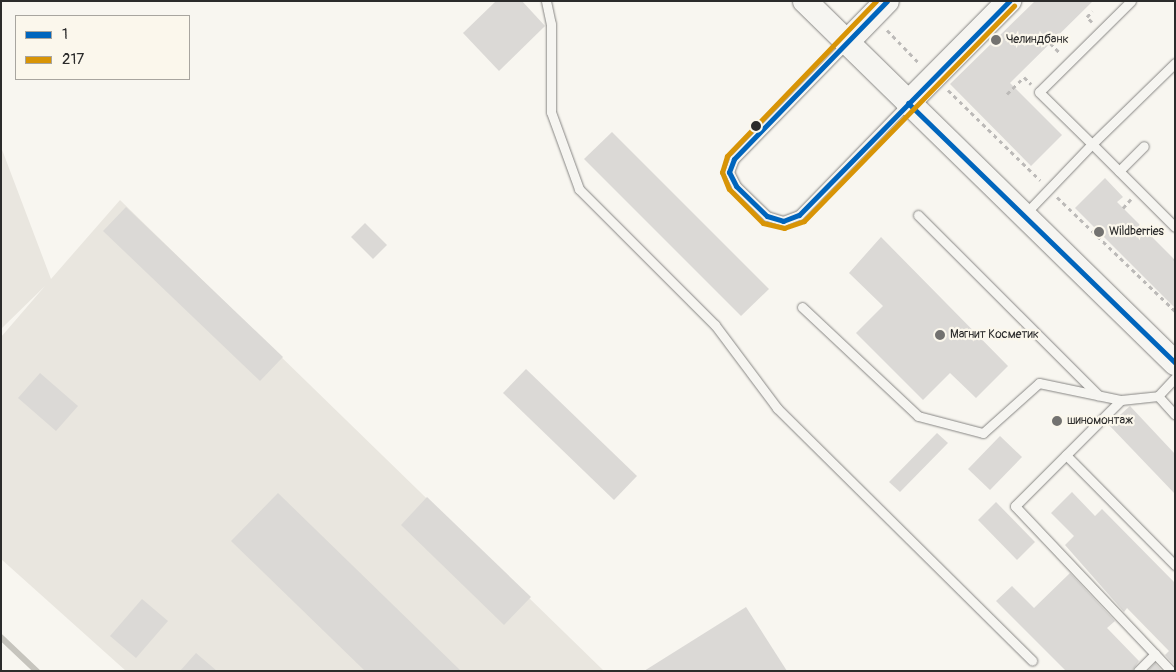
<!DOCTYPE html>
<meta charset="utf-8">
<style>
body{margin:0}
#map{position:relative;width:1176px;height:672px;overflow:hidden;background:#f8f6f0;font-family:Pangolin,sans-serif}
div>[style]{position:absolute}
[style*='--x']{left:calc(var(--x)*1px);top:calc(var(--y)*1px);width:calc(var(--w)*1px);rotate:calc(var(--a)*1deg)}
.built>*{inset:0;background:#e9e6df}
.stream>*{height:5.5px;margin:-2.75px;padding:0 2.75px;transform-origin:2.75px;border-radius:2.75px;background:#c6c4bd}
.building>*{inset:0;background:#dbd9d6}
.path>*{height:3px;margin-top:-1.5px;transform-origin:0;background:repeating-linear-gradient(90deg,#bcbab8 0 4px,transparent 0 8px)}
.roads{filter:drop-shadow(0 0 1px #878684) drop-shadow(0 0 1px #878684)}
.lane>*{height:9px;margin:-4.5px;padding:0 4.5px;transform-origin:4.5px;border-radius:4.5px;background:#f6f5f1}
.secondary>*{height:24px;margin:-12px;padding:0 12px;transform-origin:12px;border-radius:12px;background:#f6f5f1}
.bus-1>*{height:5px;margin:-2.5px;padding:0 2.5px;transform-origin:2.5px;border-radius:2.5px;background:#0065bd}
.bus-2>*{height:5px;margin:-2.5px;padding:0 2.5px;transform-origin:2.5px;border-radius:2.5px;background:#d89406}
.dots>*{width:14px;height:14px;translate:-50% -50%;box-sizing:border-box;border:2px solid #fbf7ec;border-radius:50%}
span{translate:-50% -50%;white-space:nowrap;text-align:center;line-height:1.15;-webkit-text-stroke:4.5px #fbf7ec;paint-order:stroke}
.poi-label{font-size:12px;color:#2b2b2b}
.left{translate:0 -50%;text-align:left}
.frame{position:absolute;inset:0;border:2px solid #2b2b2b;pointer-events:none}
.legend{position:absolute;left:15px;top:15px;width:175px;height:65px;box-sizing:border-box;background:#fbf7ec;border:1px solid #a8a59f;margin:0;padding:6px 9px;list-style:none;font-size:15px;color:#2b2b2b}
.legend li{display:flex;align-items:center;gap:10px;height:25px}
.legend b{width:25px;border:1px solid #a8a59f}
</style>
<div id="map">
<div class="built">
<div style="clip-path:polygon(1px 147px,51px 279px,120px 200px,604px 671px,126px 671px,1px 559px,1px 337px,45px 286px,1px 329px)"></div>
</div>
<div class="stream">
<div style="--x:1;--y:637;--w:50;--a:43.4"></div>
</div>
<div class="building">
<div style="clip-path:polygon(496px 1px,522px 1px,545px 26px,499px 71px,463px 33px)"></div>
<div style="clip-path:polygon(1035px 1px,1093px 1px,1010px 83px,1062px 135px,1031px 166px,950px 84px)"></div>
<div style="clip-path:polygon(612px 132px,769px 289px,741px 316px,584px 159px)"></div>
<div style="clip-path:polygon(1105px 178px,1123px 197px,1117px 202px,1175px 260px,1175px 308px,1075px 208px)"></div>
<div style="clip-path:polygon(126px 207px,283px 357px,260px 381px,103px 231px)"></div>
<div style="clip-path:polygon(365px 223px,387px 245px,373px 259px,351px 237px)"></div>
<div style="clip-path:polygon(881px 237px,1008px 366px,976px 398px,950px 373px,923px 400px,856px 333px,883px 306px,849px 273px)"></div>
<div style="clip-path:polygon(526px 369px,637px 476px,614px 500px,503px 393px)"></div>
<div style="clip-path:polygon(40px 373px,78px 406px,56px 431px,18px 398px)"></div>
<div style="clip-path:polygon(1130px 406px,1175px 454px,1175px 494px,1109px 425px)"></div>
<div style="clip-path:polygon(937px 433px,948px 443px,900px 492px,889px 482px)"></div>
<div style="clip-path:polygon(1000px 436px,1022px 457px,990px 490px,968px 469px)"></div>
<div style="clip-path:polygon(1072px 492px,1095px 516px,1102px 509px,1175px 583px,1175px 666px,1165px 655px,1169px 651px,1127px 608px,1124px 612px,1065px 545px,1074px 536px,1051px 513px)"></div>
<div style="clip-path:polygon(278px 493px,461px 671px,365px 671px,231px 541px)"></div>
<div style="clip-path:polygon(427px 497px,531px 597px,504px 625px,401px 525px)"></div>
<div style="clip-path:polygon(996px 502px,1035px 542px,1017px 560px,978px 520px)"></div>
<div style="clip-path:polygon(1070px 573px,1115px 621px,1107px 628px,1139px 661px,1132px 671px,1066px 671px,996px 601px,1012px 586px,1034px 608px)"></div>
<div style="clip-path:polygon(142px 599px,168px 621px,136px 658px,110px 636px)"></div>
<div style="clip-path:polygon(746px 607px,787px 671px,644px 671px)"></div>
<div style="clip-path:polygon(196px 653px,217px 671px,180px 671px)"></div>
<div style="clip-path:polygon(1155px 663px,1162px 671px,1147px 671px)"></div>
</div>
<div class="path">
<div style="--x:1092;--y:22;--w:7;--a:-135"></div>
<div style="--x:1087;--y:17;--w:8;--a:-50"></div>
<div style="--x:887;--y:30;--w:46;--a:45.9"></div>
<div style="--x:1050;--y:43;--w:14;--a:45"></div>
<div style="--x:948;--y:90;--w:129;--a:44.4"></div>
<div style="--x:1007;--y:94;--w:24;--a:-45"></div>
<div style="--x:1024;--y:77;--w:10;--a:45"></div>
<div style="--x:1057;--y:197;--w:164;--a:44"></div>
<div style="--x:1123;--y:208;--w:12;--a:-48"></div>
<div style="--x:1151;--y:236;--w:13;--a:-45"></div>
<div style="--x:1175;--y:260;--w:1;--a:-90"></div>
</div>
<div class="roads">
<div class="lane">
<div style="--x:546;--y:1;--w:24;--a:78"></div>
<div style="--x:551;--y:24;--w:88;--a:90"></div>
<div style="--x:551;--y:112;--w:82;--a:70"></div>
<div style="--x:579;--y:189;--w:192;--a:45"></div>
<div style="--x:715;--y:325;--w:104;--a:53.2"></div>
<div style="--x:777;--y:408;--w:359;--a:44.7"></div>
<div style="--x:1131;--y:1;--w:129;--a:135.3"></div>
<div style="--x:1039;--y:92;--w:74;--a:44.5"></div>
<div style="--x:1092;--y:144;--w:116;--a:-44.3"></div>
<div style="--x:847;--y:43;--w:162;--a:134.2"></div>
<div style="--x:734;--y:159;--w:14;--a:111"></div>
<div style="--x:729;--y:172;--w:16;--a:63"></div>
<div style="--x:736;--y:186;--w:43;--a:44.1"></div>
<div style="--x:767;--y:216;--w:17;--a:17"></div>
<div style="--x:783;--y:221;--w:17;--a:-21"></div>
<div style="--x:799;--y:215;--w:156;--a:-45.8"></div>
<div style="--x:1119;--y:171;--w:35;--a:-45"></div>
<div style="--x:1025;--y:214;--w:97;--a:-46.3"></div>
<div style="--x:1092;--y:144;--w:117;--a:45"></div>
<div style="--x:918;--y:215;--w:255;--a:45"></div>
<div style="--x:802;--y:307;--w:159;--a:43.2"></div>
<div style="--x:918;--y:416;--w:67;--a:14.7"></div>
<div style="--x:983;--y:433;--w:75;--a:-41.8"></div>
<div style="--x:1039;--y:383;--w:84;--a:11.7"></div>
<div style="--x:1158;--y:396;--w:25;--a:48"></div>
<div style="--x:1066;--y:455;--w:155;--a:45.3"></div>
<div style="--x:1138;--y:671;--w:24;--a:-45"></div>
<div style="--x:1171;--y:671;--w:227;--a:-133.4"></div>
<div style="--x:1015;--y:506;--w:150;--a:-45"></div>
<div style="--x:1121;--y:400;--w:37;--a:-6"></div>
<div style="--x:1158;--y:396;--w:25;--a:-47"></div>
</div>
<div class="secondary">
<div style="--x:805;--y:1;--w:518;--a:44.37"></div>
<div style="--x:847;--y:42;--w:57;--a:-45.7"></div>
<div style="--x:908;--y:103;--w:144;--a:-45.3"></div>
</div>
</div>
<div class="bus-1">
<div style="--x:887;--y:1;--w:220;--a:134.1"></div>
<div style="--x:734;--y:159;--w:14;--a:111"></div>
<div style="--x:729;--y:172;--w:16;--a:63"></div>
<div style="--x:736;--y:186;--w:43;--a:44.1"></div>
<div style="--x:767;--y:216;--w:17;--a:17"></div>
<div style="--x:783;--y:221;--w:17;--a:-21"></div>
<div style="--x:799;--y:215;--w:300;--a:-45.5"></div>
<div style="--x:908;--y:103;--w:373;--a:44.2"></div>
</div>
<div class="bus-2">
<div style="--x:876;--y:1;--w:215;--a:133.9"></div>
<div style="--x:727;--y:156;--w:17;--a:107"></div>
<div style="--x:722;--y:172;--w:18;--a:68"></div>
<div style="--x:729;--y:189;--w:48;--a:45"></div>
<div style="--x:763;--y:223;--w:22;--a:13"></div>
<div style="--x:784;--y:228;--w:21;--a:-19"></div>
<div style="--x:804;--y:221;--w:301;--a:-45.7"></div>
</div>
<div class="dots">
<div style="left:996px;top:40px;background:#737270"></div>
<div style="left:756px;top:126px;background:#2b2b2b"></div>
<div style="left:1099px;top:232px;background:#737270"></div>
<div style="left:940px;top:335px;background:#737270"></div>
<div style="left:1057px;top:421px;background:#737270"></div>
</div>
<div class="poi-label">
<span class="left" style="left:1006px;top:40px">Челиндбанк</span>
<span class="left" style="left:1109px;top:232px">Wildberries</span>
<span class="left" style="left:950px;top:335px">Магнит Косметик</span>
<span class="left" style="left:1067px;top:421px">шиномонтаж</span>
</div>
<div class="frame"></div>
<ul class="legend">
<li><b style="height:6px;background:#0065bd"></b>1</li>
<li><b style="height:6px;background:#d89406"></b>217</li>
</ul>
</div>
